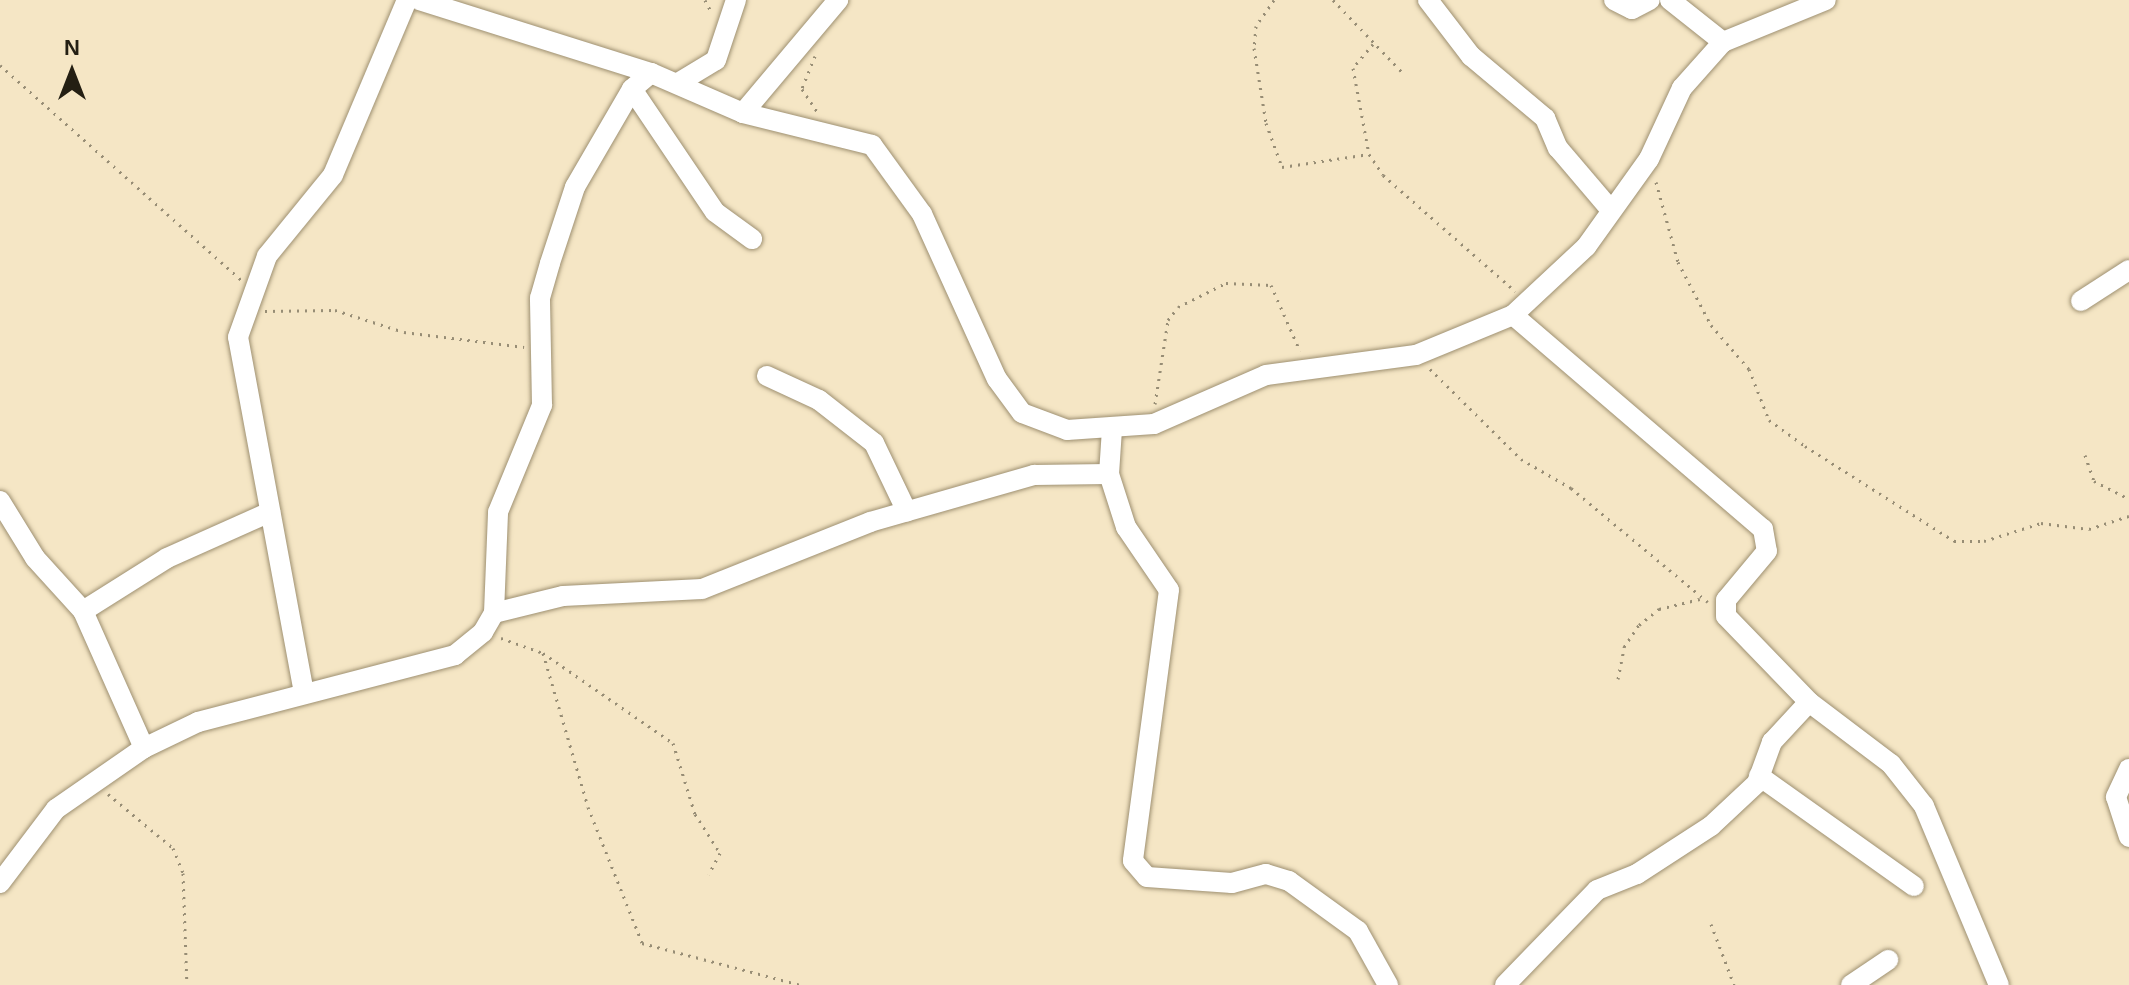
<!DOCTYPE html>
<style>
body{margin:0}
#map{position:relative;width:2129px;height:985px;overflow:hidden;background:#f5e6c5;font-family:Arial,sans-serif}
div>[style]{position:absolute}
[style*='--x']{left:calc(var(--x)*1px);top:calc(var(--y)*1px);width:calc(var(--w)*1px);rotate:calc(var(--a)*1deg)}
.path>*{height:3px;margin-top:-1.5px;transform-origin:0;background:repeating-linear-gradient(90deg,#978d75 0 2px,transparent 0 8px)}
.roads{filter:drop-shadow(0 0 2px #9e9071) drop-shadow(0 0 2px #9e9071)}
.minor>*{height:20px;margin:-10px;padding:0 10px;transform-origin:10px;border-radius:10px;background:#fff}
span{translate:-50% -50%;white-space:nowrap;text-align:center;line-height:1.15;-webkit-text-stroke:6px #f5e6c5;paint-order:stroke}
.north{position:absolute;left:32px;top:32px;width:80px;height:80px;-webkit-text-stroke:6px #f5e6c5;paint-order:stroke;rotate:0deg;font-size:22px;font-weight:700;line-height:32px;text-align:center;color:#241f13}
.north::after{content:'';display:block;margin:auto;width:28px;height:36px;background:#241f13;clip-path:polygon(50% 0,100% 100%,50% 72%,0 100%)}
</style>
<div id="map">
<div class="path">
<div style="--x:705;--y:0;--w:15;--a:62"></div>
<div style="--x:1274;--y:0;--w:32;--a:125"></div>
<div style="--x:1256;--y:26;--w:22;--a:95"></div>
<div style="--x:1254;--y:48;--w:76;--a:80.9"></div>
<div style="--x:1266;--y:123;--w:47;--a:70"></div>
<div style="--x:1282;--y:167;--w:88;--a:-8.5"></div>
<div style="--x:1333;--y:0;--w:100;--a:46.2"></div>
<div style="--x:1373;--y:44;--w:31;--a:130"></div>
<div style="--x:1353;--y:68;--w:87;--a:79.5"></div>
<div style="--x:1369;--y:154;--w:25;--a:56"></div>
<div style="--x:1383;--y:175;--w:176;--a:41.3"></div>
<div style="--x:815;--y:56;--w:35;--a:112"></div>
<div style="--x:802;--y:89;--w:29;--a:56"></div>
<div style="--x:0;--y:65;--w:323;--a:41.7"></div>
<div style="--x:1656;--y:182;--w:83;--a:74.6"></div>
<div style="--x:1678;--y:262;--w:71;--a:62.4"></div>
<div style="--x:1711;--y:325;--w:58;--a:49.2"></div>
<div style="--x:1749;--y:369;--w:55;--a:68.6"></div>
<div style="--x:1769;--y:420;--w:44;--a:35.8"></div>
<div style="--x:1805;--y:446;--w:177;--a:32.5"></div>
<div style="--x:1954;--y:541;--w:30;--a:0"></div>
<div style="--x:1984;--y:541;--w:60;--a:-17.5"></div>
<div style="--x:2041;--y:523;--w:48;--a:7.1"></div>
<div style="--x:2089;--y:529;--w:42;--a:-18"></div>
<div style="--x:265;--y:311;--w:70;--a:-0.8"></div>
<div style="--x:335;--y:310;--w:72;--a:17.7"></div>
<div style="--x:404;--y:332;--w:121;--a:7.1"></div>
<div style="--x:1430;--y:369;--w:128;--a:44.7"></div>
<div style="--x:1521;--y:459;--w:58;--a:30.1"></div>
<div style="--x:1571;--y:488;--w:178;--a:39.8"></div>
<div style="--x:1155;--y:404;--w:85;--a:-81.2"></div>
<div style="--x:1168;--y:320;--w:16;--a:-52"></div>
<div style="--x:1178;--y:307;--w:54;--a:-26.6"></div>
<div style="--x:1226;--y:283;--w:45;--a:2.5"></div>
<div style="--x:1271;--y:285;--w:72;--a:66.3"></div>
<div style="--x:2085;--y:455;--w:28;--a:71"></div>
<div style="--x:2094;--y:481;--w:39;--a:27"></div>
<div style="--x:501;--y:638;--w:45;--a:19.7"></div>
<div style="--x:543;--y:653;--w:158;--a:34.7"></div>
<div style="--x:673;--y:743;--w:74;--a:72.8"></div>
<div style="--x:695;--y:814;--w:46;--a:57.3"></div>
<div style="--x:720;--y:853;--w:24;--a:118"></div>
<div style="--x:543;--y:653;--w:160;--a:73.7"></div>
<div style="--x:588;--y:807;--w:146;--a:68.3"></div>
<div style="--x:642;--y:943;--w:164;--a:14.8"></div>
<div style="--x:1618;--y:679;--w:33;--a:-79"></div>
<div style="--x:1624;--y:647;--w:27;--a:-56"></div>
<div style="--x:1639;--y:625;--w:26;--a:-39"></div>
<div style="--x:1659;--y:609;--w:42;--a:-13.7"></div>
<div style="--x:108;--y:794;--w:85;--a:39.7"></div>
<div style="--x:173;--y:848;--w:27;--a:68"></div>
<div style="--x:183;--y:873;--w:112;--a:88"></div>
<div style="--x:1711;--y:924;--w:65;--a:69.3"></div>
</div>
<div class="roads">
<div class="minor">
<div style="--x:419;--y:0;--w:243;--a:17.5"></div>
<div style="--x:651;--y:73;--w:100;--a:23.5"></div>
<div style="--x:743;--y:113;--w:133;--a:13.9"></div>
<div style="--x:872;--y:145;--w:85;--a:54.1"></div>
<div style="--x:922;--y:214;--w:181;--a:65.6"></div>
<div style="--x:997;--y:379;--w:42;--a:53.7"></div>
<div style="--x:1022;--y:413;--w:48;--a:20.7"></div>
<div style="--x:1067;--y:430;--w:87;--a:-3.9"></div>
<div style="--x:1154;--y:424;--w:122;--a:-23.6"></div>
<div style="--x:1266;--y:375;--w:151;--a:-7.6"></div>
<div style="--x:1416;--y:355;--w:105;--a:-22.4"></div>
<div style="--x:1513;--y:315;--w:100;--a:-43"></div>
<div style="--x:1586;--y:247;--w:108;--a:-54.4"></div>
<div style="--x:1649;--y:159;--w:78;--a:-65.1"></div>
<div style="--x:1682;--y:88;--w:62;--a:-48.3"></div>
<div style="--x:1723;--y:42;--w:111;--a:-22.2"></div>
<div style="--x:1428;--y:0;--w:71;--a:52.5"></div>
<div style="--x:1471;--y:56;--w:97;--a:40"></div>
<div style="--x:1545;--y:118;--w:33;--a:67"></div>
<div style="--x:1558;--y:148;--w:79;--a:49.6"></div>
<div style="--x:1614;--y:0;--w:20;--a:27"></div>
<div style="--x:1632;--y:9;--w:20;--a:-27"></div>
<div style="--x:1670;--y:0;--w:68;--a:38.4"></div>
<div style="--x:678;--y:83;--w:44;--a:-31.2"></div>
<div style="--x:716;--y:60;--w:63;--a:-71.6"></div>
<div style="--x:632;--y:89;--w:148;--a:56"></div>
<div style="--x:715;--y:212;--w:46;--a:36.1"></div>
<div style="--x:743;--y:113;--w:148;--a:-49.9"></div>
<div style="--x:2081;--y:301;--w:57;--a:-32.9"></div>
<div style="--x:1513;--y:315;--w:329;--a:40.6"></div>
<div style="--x:1763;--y:529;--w:22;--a:80"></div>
<div style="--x:1767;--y:551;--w:64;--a:129.9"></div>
<div style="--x:1726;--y:600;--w:16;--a:90"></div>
<div style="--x:1726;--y:616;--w:120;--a:46"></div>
<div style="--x:1809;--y:702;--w:103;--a:37.1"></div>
<div style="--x:1891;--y:764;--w:53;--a:51.8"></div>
<div style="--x:1924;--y:806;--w:194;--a:67.3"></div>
<div style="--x:767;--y:376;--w:57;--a:24.8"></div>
<div style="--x:819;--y:400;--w:70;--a:38"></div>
<div style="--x:874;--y:443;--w:76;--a:64.4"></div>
<div style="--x:1112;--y:429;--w:45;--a:93.8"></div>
<div style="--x:1109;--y:474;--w:56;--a:72.2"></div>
<div style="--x:1126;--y:527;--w:76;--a:55.7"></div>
<div style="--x:1169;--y:590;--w:273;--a:97.6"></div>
<div style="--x:1133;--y:861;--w:21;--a:49"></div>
<div style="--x:1147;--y:877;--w:85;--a:4"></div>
<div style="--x:1232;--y:883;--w:35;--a:-15"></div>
<div style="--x:1266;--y:874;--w:24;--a:17"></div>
<div style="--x:1289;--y:881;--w:85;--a:35.9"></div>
<div style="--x:1358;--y:931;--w:62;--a:60.9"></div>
<div style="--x:0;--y:501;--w:67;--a:58.4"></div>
<div style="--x:35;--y:558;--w:72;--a:47.8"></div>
<div style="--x:83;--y:611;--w:150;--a:66"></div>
<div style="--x:83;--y:611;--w:99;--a:-32.2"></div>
<div style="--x:167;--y:558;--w:113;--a:-24.1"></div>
<div style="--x:494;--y:613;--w:71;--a:-13.8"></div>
<div style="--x:563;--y:596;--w:139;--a:-2.9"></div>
<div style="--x:702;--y:589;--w:181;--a:-21.7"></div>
<div style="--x:870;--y:522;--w:171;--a:-16"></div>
<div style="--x:1034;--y:475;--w:75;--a:-0.8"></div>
<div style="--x:304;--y:693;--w:362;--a:-100.5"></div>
<div style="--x:238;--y:337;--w:86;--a:-70.3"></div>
<div style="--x:267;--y:256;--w:104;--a:-50.8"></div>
<div style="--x:333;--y:175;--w:190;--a:-67.1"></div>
<div style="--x:2129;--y:769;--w:31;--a:115"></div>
<div style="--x:2116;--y:797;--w:42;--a:72"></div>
<div style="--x:1759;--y:776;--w:190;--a:35.4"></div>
<div style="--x:0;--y:883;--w:93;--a:-52.9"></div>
<div style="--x:56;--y:809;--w:107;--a:-34.7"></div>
<div style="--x:144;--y:748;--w:60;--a:-25.7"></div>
<div style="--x:198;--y:722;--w:266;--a:-14.6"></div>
<div style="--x:455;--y:655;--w:36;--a:-39"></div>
<div style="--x:483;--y:632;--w:22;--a:-60"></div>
<div style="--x:494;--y:613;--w:101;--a:-87.7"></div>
<div style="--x:498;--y:512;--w:116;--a:-67.6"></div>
<div style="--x:542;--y:405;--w:107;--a:-91.1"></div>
<div style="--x:540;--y:298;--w:36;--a:-74"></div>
<div style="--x:550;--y:263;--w:80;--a:-71.8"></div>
<div style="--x:575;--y:187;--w:113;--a:-59.8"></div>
<div style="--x:632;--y:89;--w:25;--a:-40"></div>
<div style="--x:1505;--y:985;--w:132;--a:-45.9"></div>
<div style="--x:1597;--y:890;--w:43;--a:-21.8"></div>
<div style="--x:1637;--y:874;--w:88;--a:-33"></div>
<div style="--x:1711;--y:826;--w:63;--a:-43.1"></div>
<div style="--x:1757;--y:783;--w:44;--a:-69.9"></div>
<div style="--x:1772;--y:742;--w:54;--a:-47.2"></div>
<div style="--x:1851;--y:985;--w:45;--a:-34"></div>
</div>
</div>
<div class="north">N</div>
</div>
